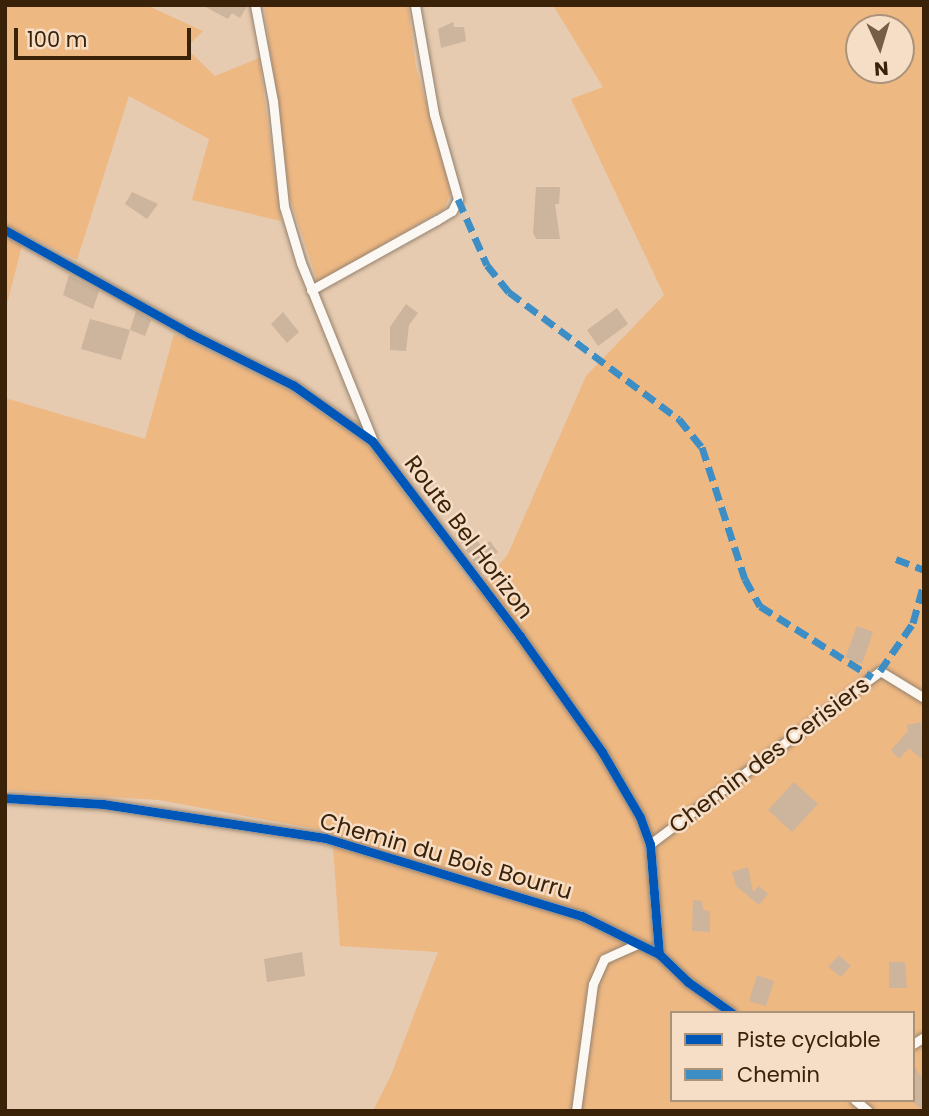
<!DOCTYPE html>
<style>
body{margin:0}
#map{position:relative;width:929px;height:1116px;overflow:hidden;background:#e6cbb1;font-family:Poppins,sans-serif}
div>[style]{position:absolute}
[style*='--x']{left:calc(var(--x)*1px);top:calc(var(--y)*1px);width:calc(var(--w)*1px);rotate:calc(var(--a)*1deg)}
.green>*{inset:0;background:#eeb883}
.building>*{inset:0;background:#ccb49d}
.roads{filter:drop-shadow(0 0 2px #95816d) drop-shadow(0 0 2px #95816d)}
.street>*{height:9px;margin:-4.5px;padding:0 4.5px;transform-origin:4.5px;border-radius:4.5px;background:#fbf7f3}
.quiet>*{height:7px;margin-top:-3.5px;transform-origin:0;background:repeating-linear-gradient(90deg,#3e8ec6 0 14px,transparent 0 21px)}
.cycleway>*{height:9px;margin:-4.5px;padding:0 4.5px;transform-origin:4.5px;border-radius:4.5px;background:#0057b8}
span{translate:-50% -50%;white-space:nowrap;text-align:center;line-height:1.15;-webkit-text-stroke:5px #f6ddc6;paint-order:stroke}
.street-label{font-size:23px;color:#3a2209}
.frame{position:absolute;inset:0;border:7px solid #3a2209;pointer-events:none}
.legend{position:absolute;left:670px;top:1011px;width:245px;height:91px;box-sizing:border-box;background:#f6ddc6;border:2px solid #ab927a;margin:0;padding:9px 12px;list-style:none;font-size:21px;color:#3a2209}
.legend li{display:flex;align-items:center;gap:14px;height:35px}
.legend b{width:35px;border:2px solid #ab927a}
.north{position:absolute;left:845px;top:14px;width:70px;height:70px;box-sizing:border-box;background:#f6ddc6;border:2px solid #ab927a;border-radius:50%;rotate:176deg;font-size:19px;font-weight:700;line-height:28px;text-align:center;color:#3a2209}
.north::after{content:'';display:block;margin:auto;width:24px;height:32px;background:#765d44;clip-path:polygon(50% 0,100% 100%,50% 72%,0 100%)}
.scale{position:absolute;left:14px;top:28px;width:177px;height:32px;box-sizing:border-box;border:4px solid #3a2209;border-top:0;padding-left:9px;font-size:21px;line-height:24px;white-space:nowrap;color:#3a2209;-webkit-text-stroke:5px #f6ddc6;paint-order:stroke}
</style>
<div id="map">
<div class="green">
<div style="clip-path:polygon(5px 5px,146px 5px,203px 31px,186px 48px,215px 76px,259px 58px,281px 221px,192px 200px,209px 139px,129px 96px,77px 260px,25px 234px,5px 312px)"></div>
<div style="clip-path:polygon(264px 5px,408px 5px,416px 67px,451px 193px,444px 209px,318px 283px,290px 199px)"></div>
<div style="clip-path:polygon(evenodd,553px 5px,924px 5px,924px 1111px,373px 1111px,391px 1075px,438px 952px,340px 946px,332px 832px,159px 800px,5px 790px,5px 398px,145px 439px,174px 334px,290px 391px,369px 446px,475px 590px,507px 556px,586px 376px,664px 295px,571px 99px,603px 87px,553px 5px,859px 28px,901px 28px,901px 70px,859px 70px,859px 28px,553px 5px,672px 1013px,913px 1013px,913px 1100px,672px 1100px,672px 1013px)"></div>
</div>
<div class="building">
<div style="clip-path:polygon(202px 5px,248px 5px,240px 18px,232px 13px,228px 19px)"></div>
<div style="clip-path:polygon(453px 22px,454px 27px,464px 27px,466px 41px,441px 48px,438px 29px)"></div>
<div style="clip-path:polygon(536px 187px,560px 187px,559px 204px,555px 204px,560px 239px,536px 239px,533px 233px)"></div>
<div style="clip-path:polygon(132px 192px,158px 204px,147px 219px,125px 204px)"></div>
<div style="clip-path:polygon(69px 275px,99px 291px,93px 309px,63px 295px)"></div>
<div style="clip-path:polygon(406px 304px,418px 313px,409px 325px,406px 351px,390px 350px,390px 327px)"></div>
<div style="clip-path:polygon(617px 308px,628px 324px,598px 346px,587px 330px)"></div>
<div style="clip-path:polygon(136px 311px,151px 320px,145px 336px,130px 330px)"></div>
<div style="clip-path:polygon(283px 312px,299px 332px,287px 343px,271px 324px)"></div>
<div style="clip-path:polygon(90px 319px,130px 330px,121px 360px,81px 349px)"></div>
<div style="clip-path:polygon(466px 526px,482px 547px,490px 541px,498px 552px,478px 568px,455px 534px)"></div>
<div style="clip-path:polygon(857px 626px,873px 632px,862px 664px,845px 658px)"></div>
<div style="clip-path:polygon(921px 722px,924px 761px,909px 748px,899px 759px,891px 750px,908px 731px,907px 725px)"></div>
<div style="clip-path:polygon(794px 782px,818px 804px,792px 832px,768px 810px)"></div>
<div style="clip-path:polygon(748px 867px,753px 892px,759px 886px,768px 894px,759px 905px,736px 886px,732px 872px)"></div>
<div style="clip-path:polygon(693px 900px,702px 901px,703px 910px,710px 911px,710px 932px,692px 931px)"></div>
<div style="clip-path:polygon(302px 952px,305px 976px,267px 982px,264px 959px)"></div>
<div style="clip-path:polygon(839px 955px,851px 966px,841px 977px,828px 967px)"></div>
<div style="clip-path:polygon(889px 962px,905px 962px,907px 988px,889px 988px)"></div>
<div style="clip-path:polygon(757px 975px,774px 981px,766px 1006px,749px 1001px)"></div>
<div style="clip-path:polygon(913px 1064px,924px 1081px,924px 1111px,913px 1102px)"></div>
</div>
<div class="roads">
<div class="street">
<div style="--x:255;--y:5;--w:98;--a:79.4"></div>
<div style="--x:273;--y:101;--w:106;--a:84"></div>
<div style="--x:284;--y:206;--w:59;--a:73.4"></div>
<div style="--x:301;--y:263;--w:190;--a:68"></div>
<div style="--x:5;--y:230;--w:211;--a:29.2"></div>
<div style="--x:189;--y:333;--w:116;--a:26.6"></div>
<div style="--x:293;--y:385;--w:97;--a:35.3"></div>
<div style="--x:372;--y:441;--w:245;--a:52.8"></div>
<div style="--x:520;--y:636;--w:142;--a:54.7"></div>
<div style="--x:602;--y:752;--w:75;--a:59.7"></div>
<div style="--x:640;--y:817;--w:29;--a:70"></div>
<div style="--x:650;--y:844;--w:110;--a:85.3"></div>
<div style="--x:659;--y:954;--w:40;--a:44"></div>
<div style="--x:688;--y:982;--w:54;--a:35.2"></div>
<div style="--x:311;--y:290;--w:144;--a:-29.1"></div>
<div style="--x:437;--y:220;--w:17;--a:-31"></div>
<div style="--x:452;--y:211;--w:13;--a:-63"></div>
<div style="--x:458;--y:199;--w:88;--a:-105.8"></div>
<div style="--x:434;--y:114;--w:111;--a:-99.9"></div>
<div style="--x:5;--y:798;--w:98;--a:3.5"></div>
<div style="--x:103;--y:804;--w:225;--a:8.7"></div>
<div style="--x:325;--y:838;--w:269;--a:16.9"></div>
<div style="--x:582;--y:916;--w:86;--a:26.3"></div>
<div style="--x:650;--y:844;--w:288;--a:-36.9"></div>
<div style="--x:880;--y:671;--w:52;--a:31.5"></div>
<div style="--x:913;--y:1044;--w:13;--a:-32"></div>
<div style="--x:855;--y:1100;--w:17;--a:40"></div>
<div style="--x:576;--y:1111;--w:128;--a:-82.4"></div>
<div style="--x:593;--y:984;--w:27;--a:-66"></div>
<div style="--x:604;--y:959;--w:37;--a:-24"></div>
</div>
</div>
<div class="quiet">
<div style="--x:458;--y:199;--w:72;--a:66.3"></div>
<div style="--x:487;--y:265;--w:35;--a:51"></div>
<div style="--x:509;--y:292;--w:212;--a:36.8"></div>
<div style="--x:679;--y:419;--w:36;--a:51"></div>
<div style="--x:702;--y:447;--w:139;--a:72"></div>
<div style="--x:745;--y:579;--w:31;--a:61"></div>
<div style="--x:760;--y:606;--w:133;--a:32.4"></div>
<div style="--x:896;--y:559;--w:30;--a:21"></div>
<div style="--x:880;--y:671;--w:58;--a:-55.5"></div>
<div style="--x:913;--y:623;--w:41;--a:-74.6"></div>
</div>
<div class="cycleway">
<div style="--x:5;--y:230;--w:211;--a:29.2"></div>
<div style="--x:189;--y:333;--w:116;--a:26.6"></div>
<div style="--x:293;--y:385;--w:97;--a:35.3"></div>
<div style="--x:372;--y:441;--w:245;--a:52.8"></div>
<div style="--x:520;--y:636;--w:142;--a:54.7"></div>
<div style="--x:602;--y:752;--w:75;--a:59.7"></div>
<div style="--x:640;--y:817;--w:29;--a:70"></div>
<div style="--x:650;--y:844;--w:110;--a:85.3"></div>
<div style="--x:659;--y:954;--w:40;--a:44"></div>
<div style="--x:688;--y:982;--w:54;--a:35.2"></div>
<div style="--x:5;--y:798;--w:98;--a:3.5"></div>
<div style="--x:103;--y:804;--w:225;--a:8.7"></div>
<div style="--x:325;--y:838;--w:269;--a:16.9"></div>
<div style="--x:582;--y:916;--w:86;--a:26.3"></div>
</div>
<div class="street-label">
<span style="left:469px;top:537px;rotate:53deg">Route Bel Horizon</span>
<span style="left:769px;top:755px;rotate:-37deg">Chemin des Cerisiers</span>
<span style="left:446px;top:856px;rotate:16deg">Chemin du Bois Bourru</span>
</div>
<div class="frame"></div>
<ul class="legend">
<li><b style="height:9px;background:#0057b8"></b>Piste cyclable</li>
<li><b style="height:9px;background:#3e8ec6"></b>Chemin</li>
</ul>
<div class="north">N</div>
<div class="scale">100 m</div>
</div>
